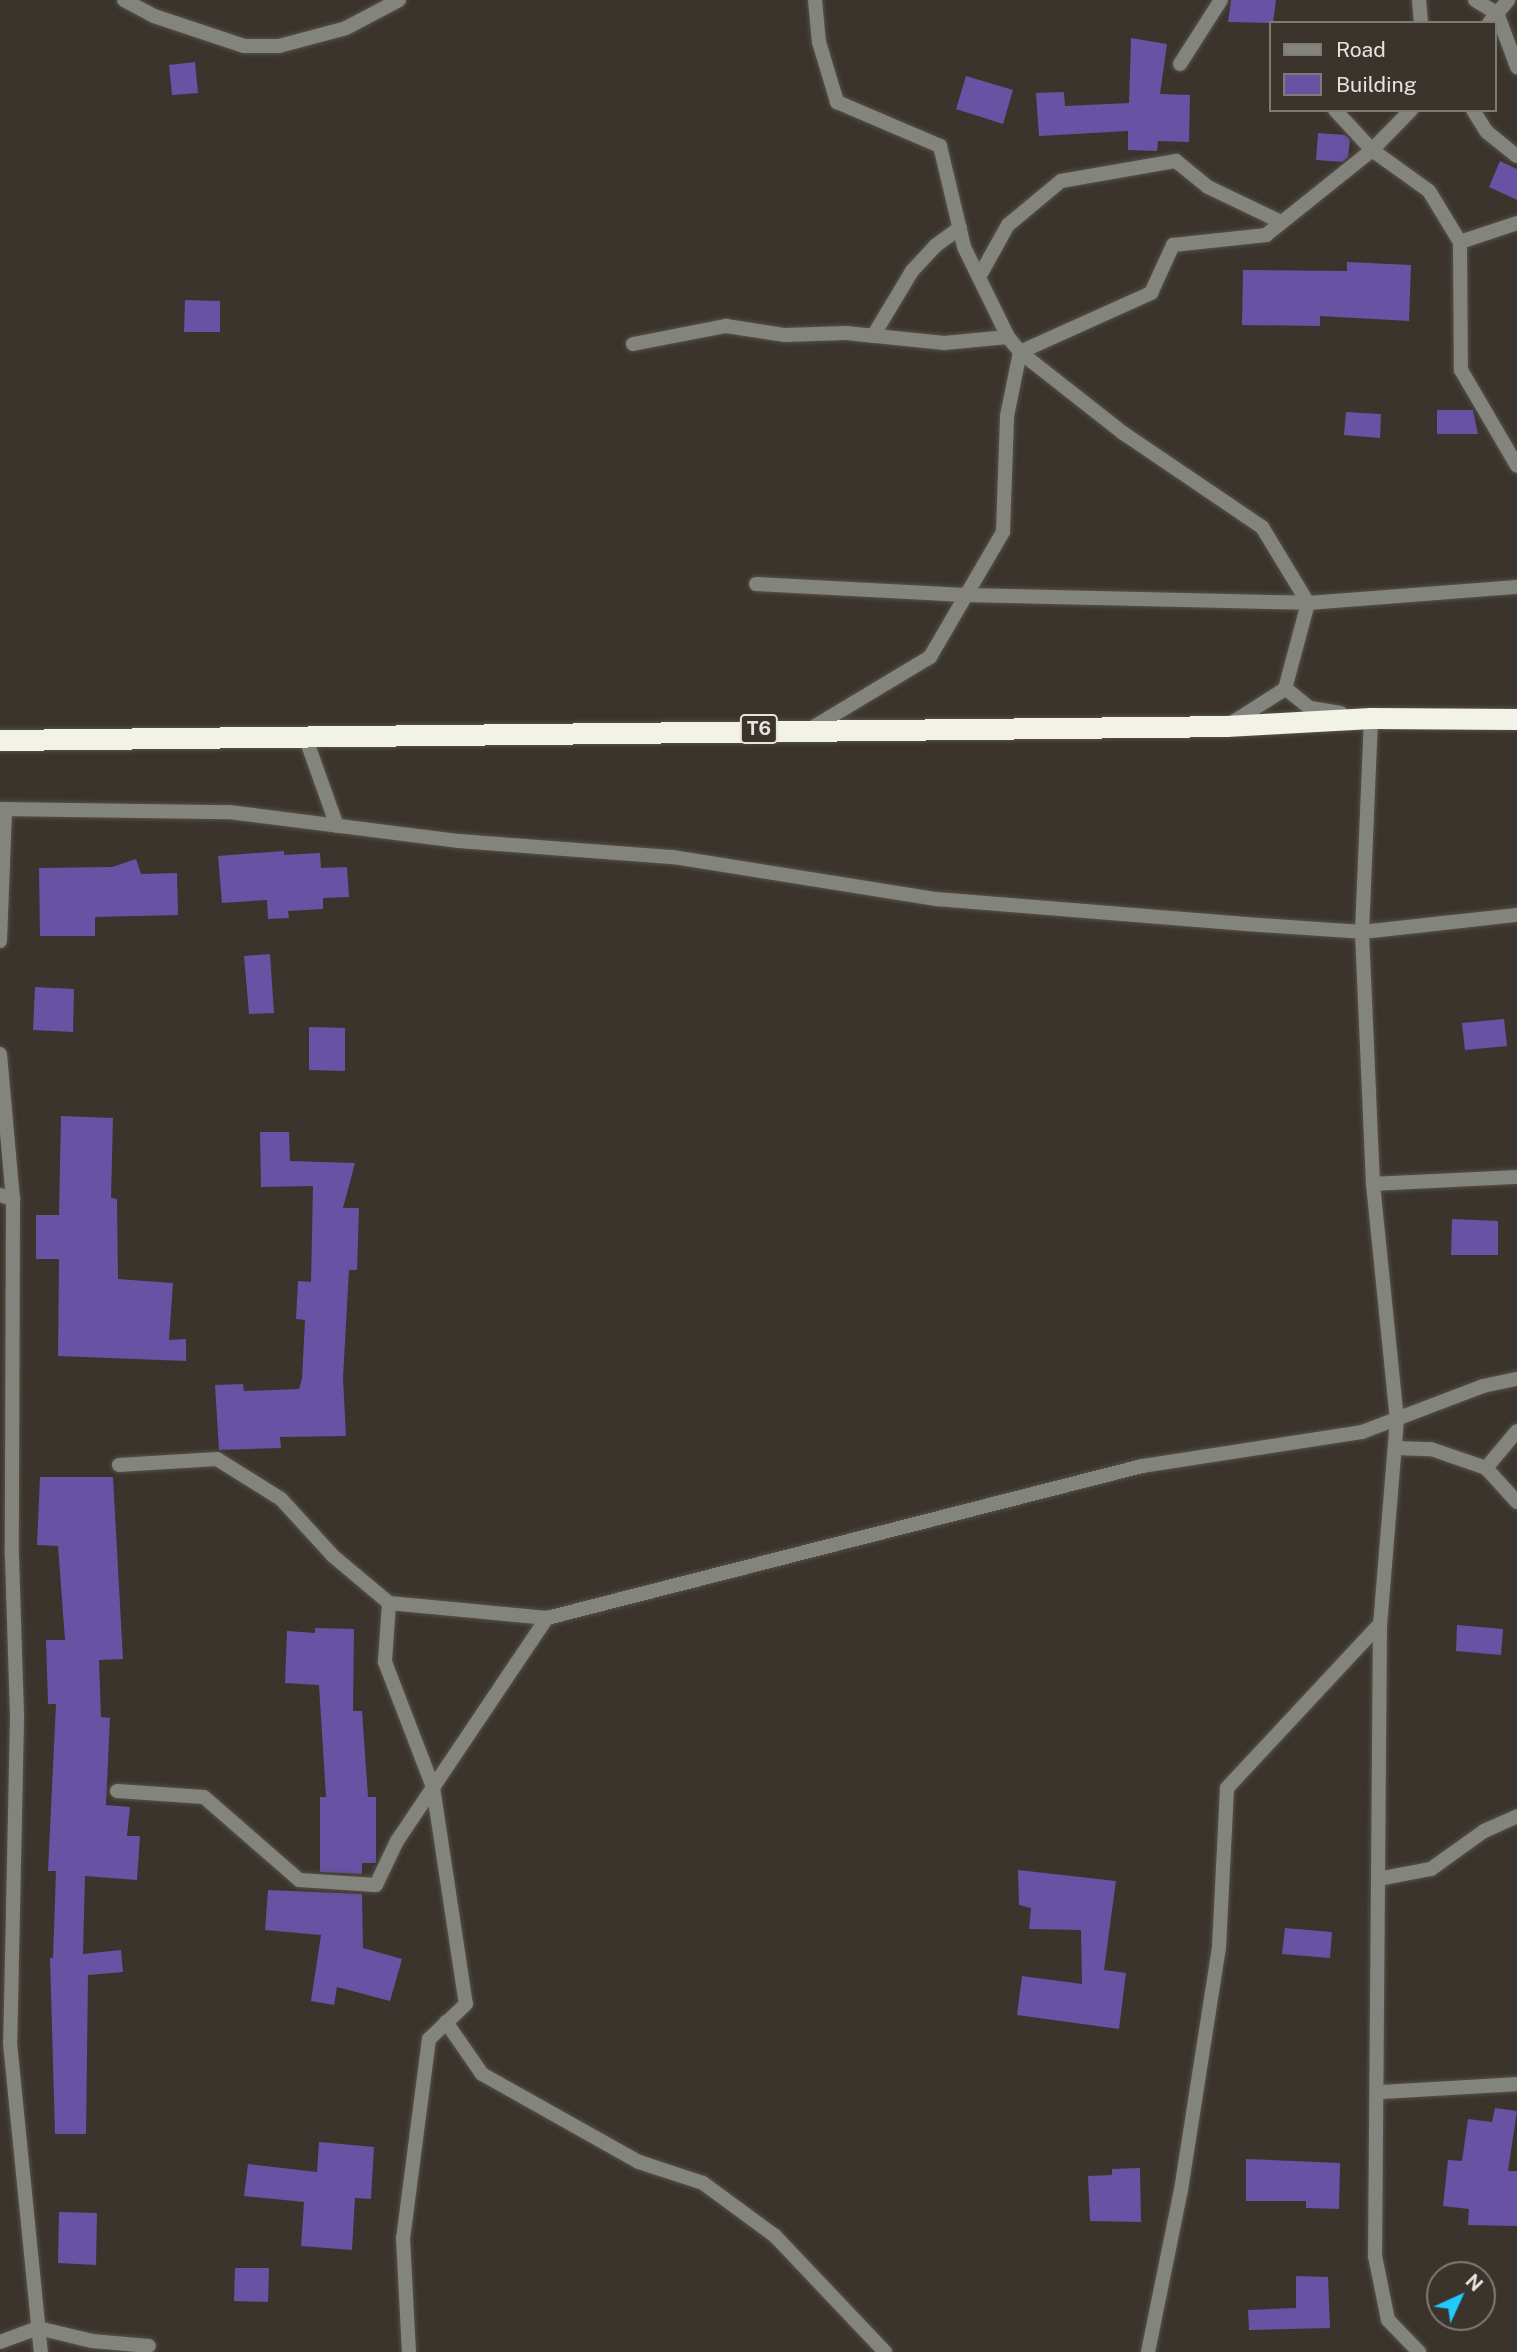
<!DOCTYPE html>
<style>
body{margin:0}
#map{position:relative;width:1517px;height:2352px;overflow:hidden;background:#3a342c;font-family:"Public Sans",sans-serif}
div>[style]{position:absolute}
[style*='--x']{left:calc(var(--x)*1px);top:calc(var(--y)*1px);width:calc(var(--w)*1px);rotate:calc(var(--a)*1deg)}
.building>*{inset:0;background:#6752a4}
.roads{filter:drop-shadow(0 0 2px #565048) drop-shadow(0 0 2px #565048)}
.street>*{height:14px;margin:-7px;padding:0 7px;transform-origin:7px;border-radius:7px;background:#84847f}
.highway>*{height:21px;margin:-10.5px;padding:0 10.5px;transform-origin:10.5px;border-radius:10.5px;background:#f2f2e6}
span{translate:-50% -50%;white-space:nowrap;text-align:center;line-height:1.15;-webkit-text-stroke:5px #3a342c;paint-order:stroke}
.shield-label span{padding:2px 5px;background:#3a342c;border:2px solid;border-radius:5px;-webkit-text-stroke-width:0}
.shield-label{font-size:19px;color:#e7e3de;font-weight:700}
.legend{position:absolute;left:1269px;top:21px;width:228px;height:91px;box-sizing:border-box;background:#3a342c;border:2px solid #7f7a73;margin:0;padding:9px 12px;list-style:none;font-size:21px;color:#e7e3de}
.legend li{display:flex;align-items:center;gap:14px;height:35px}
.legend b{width:35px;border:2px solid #7f7a73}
.north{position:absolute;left:1426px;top:2261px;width:70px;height:70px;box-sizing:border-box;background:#3a342c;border:2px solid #7f7a73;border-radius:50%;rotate:45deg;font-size:19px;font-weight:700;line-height:28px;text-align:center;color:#e7e3de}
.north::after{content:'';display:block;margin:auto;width:24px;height:32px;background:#22c9fd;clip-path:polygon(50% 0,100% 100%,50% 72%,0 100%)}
</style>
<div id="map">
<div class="building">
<div style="clip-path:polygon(1231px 0,1276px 0,1273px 23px,1228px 22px)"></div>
<div style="clip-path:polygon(1131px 38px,1167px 44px,1160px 94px,1190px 95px,1189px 142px,1158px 141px,1157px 151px,1128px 150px,1128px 131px,1039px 136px,1036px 93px,1064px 92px,1065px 106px,1129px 103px)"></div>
<div style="clip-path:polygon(195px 62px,198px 93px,172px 95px,169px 65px)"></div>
<div style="clip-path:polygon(966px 76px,1013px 90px,1003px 124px,956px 109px)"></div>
<div style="clip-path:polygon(1318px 133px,1345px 135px,1350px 140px,1348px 157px,1342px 162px,1316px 160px)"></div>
<div style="clip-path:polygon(1500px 161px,1517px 169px,1517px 200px,1489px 187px)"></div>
<div style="clip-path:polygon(1347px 262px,1411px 265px,1409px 321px,1320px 316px,1320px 326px,1242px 325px,1243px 270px,1347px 271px)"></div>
<div style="clip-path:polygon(185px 300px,220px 301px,220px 332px,184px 332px)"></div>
<div style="clip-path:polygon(1437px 410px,1473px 410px,1478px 434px,1437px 434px)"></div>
<div style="clip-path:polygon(1346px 412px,1381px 414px,1380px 438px,1344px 435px)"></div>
<div style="clip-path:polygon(284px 851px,284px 855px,320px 853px,321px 868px,347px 867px,349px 897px,323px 898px,323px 909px,288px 911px,289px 918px,268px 919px,267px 900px,222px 903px,218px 856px)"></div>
<div style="clip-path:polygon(136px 859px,141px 874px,177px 873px,178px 915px,95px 917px,95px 936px,40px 936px,39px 868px,112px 867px)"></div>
<div style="clip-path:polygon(270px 954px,274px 1013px,249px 1014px,244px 956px)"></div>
<div style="clip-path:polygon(35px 987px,74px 989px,73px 1032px,33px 1030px)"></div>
<div style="clip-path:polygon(1504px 1019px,1507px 1046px,1465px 1050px,1462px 1023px)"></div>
<div style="clip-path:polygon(309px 1027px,345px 1028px,345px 1071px,309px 1070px)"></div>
<div style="clip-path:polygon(61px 1116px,113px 1118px,111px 1198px,117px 1199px,118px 1279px,173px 1283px,169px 1340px,186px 1339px,186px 1361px,58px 1356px,59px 1259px,36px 1259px,36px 1215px,59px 1215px)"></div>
<div style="clip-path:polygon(260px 1132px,289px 1132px,290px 1161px,355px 1163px,343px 1208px,359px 1208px,357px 1270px,349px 1270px,343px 1378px,346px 1436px,280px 1437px,281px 1448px,219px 1450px,215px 1385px,243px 1384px,244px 1391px,299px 1389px,302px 1379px,305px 1320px,296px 1319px,298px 1281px,311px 1282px,313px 1186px,261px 1187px)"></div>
<div style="clip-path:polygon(1452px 1219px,1498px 1221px,1498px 1255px,1451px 1255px)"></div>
<div style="clip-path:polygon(40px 1477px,113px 1477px,123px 1659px,99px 1660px,101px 1717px,110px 1718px,106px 1805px,130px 1807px,127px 1836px,140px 1836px,137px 1880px,85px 1876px,83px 1954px,121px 1950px,123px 1972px,88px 1975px,86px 2134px,55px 2134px,50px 1958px,53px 1958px,56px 1871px,48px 1871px,56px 1704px,48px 1704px,46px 1640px,65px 1640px,58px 1546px,37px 1545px)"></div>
<div style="clip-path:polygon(1457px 1625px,1503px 1629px,1501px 1655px,1456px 1651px)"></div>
<div style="clip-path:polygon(315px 1628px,354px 1629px,353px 1711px,362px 1711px,368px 1797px,376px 1797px,376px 1863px,362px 1863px,362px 1874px,320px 1872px,320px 1797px,326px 1797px,319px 1685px,285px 1683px,287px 1631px,315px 1633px)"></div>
<div style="clip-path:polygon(1018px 1870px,1116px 1881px,1104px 1970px,1126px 1973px,1119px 2029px,1017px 2015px,1022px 1976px,1082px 1984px,1081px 1930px,1029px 1929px,1031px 1908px,1019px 1905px)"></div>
<div style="clip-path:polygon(268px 1890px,362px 1894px,363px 1948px,402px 1959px,390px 2001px,337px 1987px,334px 2005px,311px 2001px,321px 1935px,265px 1930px)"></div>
<div style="clip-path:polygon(1285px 1928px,1332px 1932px,1330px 1958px,1282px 1954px)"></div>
<div style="clip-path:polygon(1495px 2108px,1517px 2111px,1508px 2171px,1517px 2171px,1517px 2226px,1468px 2225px,1469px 2209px,1443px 2206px,1448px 2160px,1462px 2161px,1468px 2119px,1492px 2122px)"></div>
<div style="clip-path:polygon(319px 2142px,374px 2147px,371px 2199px,355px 2198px,352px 2250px,301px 2246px,304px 2202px,244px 2196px,248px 2164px,317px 2172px)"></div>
<div style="clip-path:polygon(1246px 2159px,1340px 2163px,1339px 2209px,1306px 2208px,1306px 2201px,1246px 2201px)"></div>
<div style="clip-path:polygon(1140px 2168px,1141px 2222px,1090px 2221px,1088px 2176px,1112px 2175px,1112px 2169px)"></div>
<div style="clip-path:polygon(59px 2212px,97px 2213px,96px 2265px,58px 2263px)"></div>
<div style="clip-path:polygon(235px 2268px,269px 2268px,268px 2302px,234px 2301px)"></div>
<div style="clip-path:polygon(1296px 2276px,1328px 2277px,1330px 2328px,1249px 2330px,1248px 2310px,1296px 2308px)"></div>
</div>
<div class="roads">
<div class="street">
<div style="--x:124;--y:0;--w:34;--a:28"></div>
<div style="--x:154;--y:16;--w:95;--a:18.4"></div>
<div style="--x:244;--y:46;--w:35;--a:0"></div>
<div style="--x:279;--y:46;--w:69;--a:-15"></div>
<div style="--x:346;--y:28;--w:60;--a:-27.8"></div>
<div style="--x:815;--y:0;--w:42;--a:84.6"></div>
<div style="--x:819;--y:42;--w:63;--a:73.3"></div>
<div style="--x:837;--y:102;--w:112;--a:23.1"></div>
<div style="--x:940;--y:146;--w:104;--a:76.6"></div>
<div style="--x:964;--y:247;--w:100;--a:63.9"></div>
<div style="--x:1008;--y:337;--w:19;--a:51"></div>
<div style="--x:1020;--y:352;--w:131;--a:38.2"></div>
<div style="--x:1123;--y:433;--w:168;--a:34.1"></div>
<div style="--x:1262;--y:527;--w:89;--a:58.8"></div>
<div style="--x:1308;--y:603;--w:89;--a:105"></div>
<div style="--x:1285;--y:689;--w:65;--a:147.5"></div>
<div style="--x:1419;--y:0;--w:23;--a:85"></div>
<div style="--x:1475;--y:0;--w:26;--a:31"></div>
<div style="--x:1497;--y:13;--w:58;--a:69.7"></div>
<div style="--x:1489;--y:23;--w:30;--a:-50"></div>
<div style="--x:1180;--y:64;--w:76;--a:-57.4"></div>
<div style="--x:1335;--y:110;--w:54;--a:47.2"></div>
<div style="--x:1372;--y:150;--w:70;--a:35.7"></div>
<div style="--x:1429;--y:191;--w:60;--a:58.7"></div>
<div style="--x:1460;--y:242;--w:128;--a:89.6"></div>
<div style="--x:1461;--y:370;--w:111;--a:59.7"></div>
<div style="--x:1473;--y:110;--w:26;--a:58"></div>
<div style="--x:1487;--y:132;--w:38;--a:39"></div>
<div style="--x:1460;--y:242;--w:60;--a:-18.4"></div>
<div style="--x:979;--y:277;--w:60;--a:-60.9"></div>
<div style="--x:1008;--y:225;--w:69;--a:-39.7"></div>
<div style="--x:1061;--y:181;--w:117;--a:-9.9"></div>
<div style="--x:1176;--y:161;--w:41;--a:39.1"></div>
<div style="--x:1208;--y:187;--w:81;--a:25.6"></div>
<div style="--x:873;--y:336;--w:76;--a:-59"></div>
<div style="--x:912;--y:271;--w:34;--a:-47"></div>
<div style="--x:935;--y:246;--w:31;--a:-36"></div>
<div style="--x:633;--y:344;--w:95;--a:-11"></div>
<div style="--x:726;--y:326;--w:60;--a:8.7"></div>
<div style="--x:785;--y:335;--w:61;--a:-1.9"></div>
<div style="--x:846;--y:333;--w:99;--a:5.8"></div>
<div style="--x:944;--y:343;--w:64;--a:-5.4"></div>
<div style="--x:1020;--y:352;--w:144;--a:-24.2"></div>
<div style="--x:1151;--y:293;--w:53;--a:-65.4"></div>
<div style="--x:1173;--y:245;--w:94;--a:-6.1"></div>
<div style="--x:1266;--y:235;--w:136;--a:-38.7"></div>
<div style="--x:1372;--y:150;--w:56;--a:-45.7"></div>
<div style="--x:756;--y:584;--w:209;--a:3"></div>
<div style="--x:965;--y:595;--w:343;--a:1.3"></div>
<div style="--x:1308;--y:603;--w:210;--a:-4.4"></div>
<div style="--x:1285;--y:688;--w:32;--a:39"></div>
<div style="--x:1310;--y:708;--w:31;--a:9"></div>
<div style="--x:1364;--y:716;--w:7;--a:16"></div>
<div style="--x:1371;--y:718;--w:214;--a:92.4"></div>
<div style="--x:1362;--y:932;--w:252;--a:87.5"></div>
<div style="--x:1373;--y:1184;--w:236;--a:84.2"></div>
<div style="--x:1397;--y:1419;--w:206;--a:94.7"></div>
<div style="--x:1380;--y:1624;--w:632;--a:90.45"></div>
<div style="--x:1375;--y:2256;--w:65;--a:78.5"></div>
<div style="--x:1388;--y:2320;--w:45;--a:45.9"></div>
<div style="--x:812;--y:728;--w:138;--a:-31"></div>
<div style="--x:930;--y:657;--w:145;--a:-59.7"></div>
<div style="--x:1003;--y:532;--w:116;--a:-88"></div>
<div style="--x:1007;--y:416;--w:65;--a:-78.5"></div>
<div style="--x:306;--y:739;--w:92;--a:70.4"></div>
<div style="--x:0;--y:809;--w:229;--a:0.8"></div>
<div style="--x:229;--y:812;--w:232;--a:7.2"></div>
<div style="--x:459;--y:841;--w:215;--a:4.3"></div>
<div style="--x:673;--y:857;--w:266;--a:9.1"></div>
<div style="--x:936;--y:899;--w:311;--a:4.6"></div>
<div style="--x:1246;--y:924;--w:116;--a:3.9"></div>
<div style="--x:1362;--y:932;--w:156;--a:-6.3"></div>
<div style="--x:0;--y:941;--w:132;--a:-87.8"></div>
<div style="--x:0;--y:1054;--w:146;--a:84.9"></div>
<div style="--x:1373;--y:1184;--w:144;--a:-2.8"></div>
<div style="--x:0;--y:1195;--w:14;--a:17"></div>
<div style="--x:13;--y:1199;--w:358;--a:90.2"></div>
<div style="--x:12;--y:1557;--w:162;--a:88.2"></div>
<div style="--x:17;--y:1719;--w:324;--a:91.2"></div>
<div style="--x:10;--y:2043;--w:311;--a:84.3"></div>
<div style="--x:1395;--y:1448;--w:36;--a:2"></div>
<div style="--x:1431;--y:1449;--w:58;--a:19.1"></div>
<div style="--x:1486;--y:1468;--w:46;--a:47.6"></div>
<div style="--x:119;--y:1465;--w:98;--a:-3.5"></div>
<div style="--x:217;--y:1459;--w:75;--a:32"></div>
<div style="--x:281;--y:1499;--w:77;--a:47.6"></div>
<div style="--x:333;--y:1556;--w:73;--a:40"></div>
<div style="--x:389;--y:1603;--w:159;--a:5.4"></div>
<div style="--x:1486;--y:1468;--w:48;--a:-50"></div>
<div style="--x:389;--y:1603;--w:59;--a:93.9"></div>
<div style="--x:385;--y:1662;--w:134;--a:69"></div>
<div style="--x:433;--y:1787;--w:219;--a:81.4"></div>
<div style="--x:466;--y:2004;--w:51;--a:136.6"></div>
<div style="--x:429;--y:2039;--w:201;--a:97.4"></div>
<div style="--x:403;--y:2238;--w:114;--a:87"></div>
<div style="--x:117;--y:1791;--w:87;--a:3.9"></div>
<div style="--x:204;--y:1797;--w:126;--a:41.1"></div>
<div style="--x:299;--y:1880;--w:77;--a:3.7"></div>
<div style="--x:376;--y:1885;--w:49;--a:-64.5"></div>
<div style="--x:397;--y:1841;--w:269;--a:-56.1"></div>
<div style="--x:547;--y:1618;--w:614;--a:-14.33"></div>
<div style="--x:1142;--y:1466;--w:223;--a:-8.8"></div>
<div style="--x:1362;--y:1432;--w:129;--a:-20.8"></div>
<div style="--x:1483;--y:1386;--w:35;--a:-12"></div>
<div style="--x:1378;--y:1879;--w:54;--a:-10.7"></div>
<div style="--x:1431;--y:1869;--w:65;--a:-35.6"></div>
<div style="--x:1484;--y:1831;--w:36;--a:-24"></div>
<div style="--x:446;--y:2022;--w:63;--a:55.3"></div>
<div style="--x:482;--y:2074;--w:180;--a:29.3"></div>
<div style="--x:639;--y:2162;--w:67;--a:18.2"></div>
<div style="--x:703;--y:2183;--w:89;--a:36.4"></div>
<div style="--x:775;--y:2236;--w:160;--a:46.5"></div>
<div style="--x:1380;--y:2092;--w:137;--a:-3.3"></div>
<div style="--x:0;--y:2342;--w:40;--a:-20.2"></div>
<div style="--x:38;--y:2328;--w:56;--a:13.5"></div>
<div style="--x:92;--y:2341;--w:57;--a:5"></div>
<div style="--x:1148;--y:2352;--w:165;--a:-78.5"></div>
<div style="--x:1181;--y:2190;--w:246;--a:-81.1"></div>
<div style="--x:1219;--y:1947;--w:159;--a:-87.1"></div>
<div style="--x:1227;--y:1788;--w:224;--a:-47"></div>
</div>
<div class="highway">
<div style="--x:0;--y:740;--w:1226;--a:-0.65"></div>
<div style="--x:1226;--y:726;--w:145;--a:-3.2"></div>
<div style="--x:1371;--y:718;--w:146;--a:0.4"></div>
</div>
</div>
<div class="shield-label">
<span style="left:759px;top:729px">T6</span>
</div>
<ul class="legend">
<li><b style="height:9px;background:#84847f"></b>Road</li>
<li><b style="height:19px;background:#6752a4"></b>Building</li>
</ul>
<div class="north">N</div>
</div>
